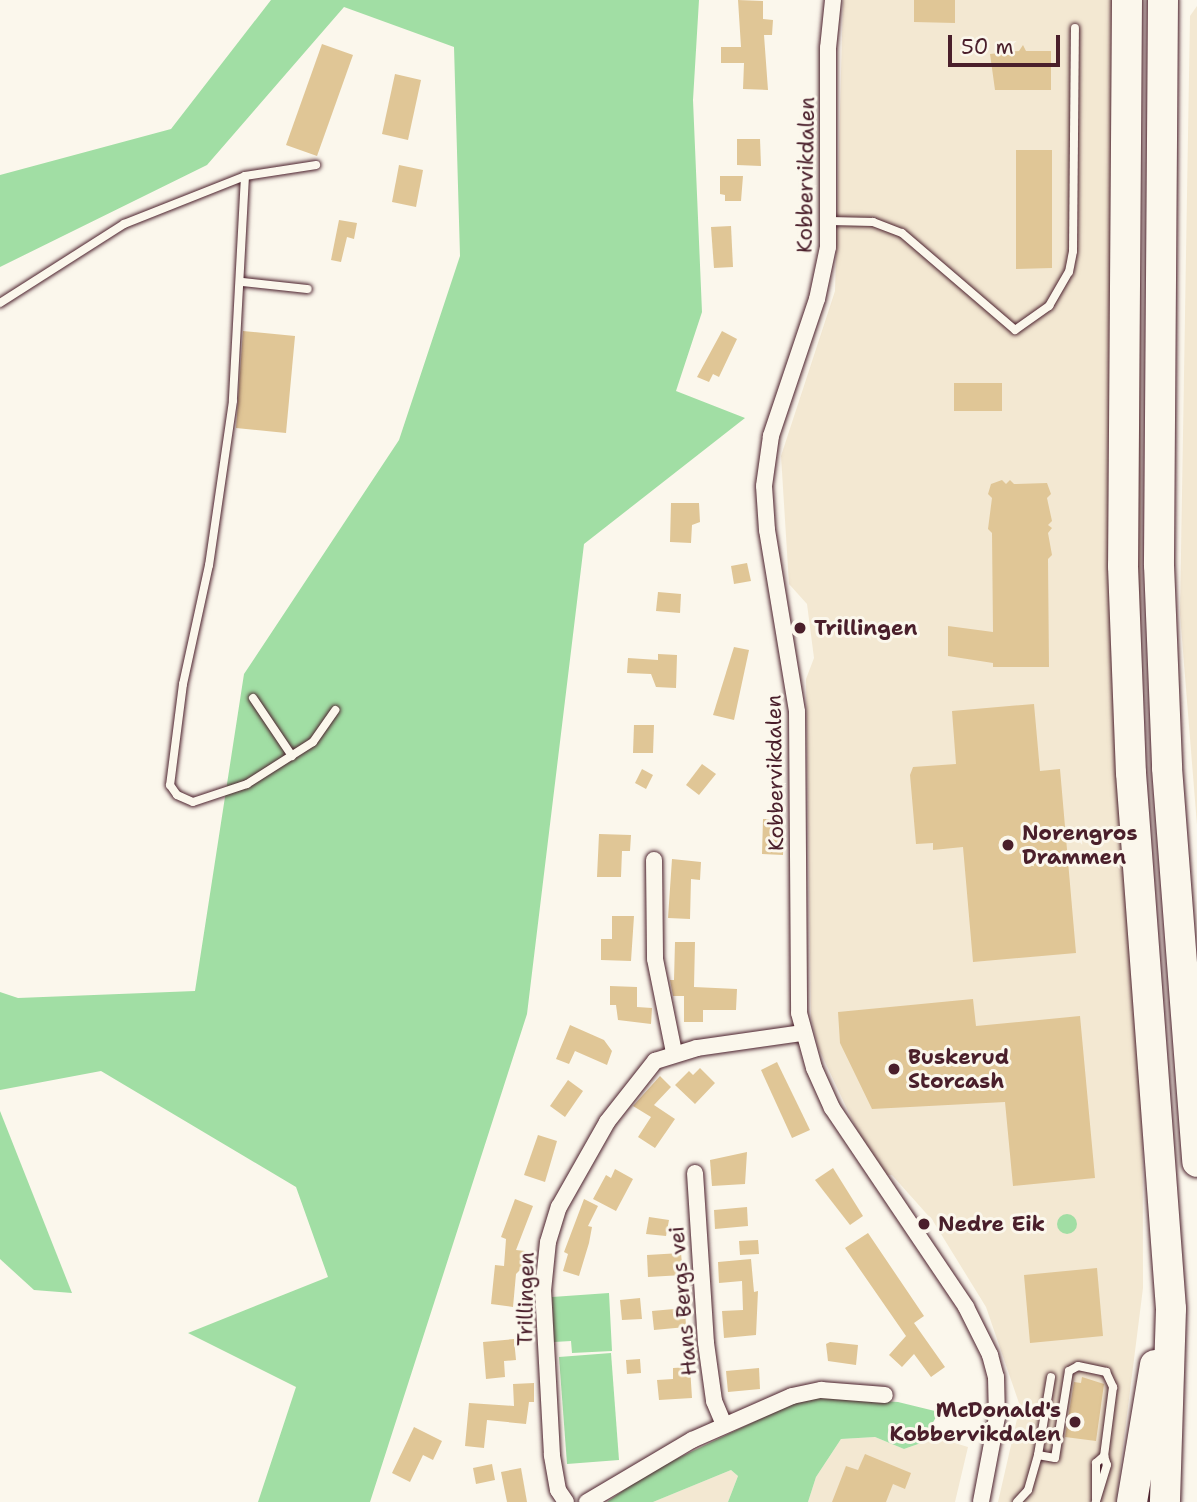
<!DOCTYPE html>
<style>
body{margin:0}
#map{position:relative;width:1197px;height:1502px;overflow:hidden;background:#fbf7ec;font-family:"Shantell Sans",sans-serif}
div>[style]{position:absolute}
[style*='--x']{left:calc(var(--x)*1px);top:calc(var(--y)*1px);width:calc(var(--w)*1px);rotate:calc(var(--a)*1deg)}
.built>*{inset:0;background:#f3e8d2}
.green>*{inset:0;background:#a1dea4}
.round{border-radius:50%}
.building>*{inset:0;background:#e0c696}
.roads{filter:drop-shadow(0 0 2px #4a1f2b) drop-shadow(0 0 2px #4a1f2b)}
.service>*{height:8px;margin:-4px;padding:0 4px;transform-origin:4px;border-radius:4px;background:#fbf7ec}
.minor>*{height:16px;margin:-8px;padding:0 8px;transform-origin:8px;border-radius:8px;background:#fbf7ec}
.motorway>*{height:30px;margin:-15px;padding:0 15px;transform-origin:15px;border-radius:15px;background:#fbf7ec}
.dots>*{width:19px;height:19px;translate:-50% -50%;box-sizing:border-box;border:4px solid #fbf7ec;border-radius:50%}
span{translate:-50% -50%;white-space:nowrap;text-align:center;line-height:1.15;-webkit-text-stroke:6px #fbf7ec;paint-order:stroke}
.street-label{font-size:21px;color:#4a1f2b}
.poi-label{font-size:21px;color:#4a1f2b;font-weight:700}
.left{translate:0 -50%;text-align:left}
.right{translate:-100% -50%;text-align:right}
.scale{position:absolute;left:948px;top:35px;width:112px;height:32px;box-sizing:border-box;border:4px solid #4a1f2b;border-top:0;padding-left:9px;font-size:21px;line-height:24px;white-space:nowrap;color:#4a1f2b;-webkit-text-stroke:5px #fbf7ec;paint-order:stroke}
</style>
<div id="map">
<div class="built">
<div style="clip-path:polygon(843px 0,1140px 0,1143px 1288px,1116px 1502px,998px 1502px,1020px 1406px,986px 1307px,933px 1221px,892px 1175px,885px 1175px,865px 1147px,818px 1047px,811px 1017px,806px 679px,814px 658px,807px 604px,789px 584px,781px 456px,835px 291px)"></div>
<div style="clip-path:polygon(1197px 6px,1197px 825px,1180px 614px,1190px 16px)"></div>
<div style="clip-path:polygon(925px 1434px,968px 1447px,955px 1502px,808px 1502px,816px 1477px,841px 1439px,875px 1437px,904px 1449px,921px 1443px)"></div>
<div style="clip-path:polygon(731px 1470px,738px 1476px,728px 1502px,653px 1502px)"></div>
</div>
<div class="green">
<div style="clip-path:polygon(271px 0,699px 0,693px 100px,702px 312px,676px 391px,745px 418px,584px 544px,527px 1014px,370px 1502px,258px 1502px,296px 1387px,188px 1333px,328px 1277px,296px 1187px,101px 1071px,0 1090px,0 992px,18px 998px,195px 991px,244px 674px,399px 440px,460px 256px,454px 47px,344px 7px,207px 165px,0 267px,0 175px,171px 129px)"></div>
<div style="clip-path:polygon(0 1111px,72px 1293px,34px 1290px,0 1259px)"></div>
<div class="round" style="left:1057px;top:1214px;width:20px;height:20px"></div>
<div style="clip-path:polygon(609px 1293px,612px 1351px,572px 1353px,571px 1341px,554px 1342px,552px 1297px)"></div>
<div style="clip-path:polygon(611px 1353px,619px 1460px,567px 1464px,559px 1357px)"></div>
<div style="clip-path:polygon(808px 1396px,898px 1402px,939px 1412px,921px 1443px,904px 1449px,875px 1437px,841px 1439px,816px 1477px,808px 1502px,728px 1502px,738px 1476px,731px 1470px,653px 1502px,607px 1502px,649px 1472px)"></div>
</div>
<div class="building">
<div style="clip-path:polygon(738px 0,763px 1px,763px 19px,773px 20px,772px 35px,764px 35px,768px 90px,743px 89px,744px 63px,721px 63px,721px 47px,741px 47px)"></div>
<div style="clip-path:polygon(914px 0,955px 0,955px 23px,914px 22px)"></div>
<div style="clip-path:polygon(322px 44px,353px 55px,317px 156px,286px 145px)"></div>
<div style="clip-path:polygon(1023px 45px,1026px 51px,1051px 51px,1051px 90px,995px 90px,990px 54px,1019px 51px)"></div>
<div style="clip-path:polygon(395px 74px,421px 80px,408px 140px,382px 134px)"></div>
<div style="clip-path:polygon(737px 139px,760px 139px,761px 166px,737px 165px)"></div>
<div style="clip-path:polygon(1016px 150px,1052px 150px,1052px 268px,1016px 269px)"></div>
<div style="clip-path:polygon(399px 165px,423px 170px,416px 207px,392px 202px)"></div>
<div style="clip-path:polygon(720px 176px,743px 176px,741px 201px,725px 201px,725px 195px,720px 194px)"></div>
<div style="clip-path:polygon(339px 220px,357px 223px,354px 239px,347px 237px,341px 262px,331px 260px)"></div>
<div style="clip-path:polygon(731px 226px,733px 267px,714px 268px,711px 227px)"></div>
<div style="clip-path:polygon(243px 331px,295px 336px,286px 433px,236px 428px)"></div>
<div style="clip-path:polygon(722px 331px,737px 339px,719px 377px,713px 374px,709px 382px,697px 377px)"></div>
<div style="clip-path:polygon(954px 383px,1002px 383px,1002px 411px,954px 411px)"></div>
<div style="clip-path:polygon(1002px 480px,1006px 484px,1010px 480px,1014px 484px,1047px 483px,1051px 494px,1047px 498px,1052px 521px,1048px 525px,1052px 528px,1048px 533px,1052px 555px,1048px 559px,1049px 667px,993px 667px,993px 663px,948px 656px,948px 626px,993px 632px,992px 533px,988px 529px,992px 498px,988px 494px,991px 484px)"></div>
<div style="clip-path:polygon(671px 503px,699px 503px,700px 522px,692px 525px,691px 543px,670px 542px)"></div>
<div style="clip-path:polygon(747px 563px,751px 581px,734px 584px,731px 566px)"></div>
<div style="clip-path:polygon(658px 592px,681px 594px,680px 613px,656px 611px)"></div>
<div style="clip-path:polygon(734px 647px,749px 650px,734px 720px,713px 715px)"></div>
<div style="clip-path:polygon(658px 654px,677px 655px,676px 688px,656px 687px,651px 674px,627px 673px,628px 658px,658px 660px)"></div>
<div style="clip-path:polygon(1034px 704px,1040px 771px,1060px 769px,1076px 953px,973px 962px,963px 847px,933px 850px,933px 843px,916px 844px,910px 775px,913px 767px,956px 764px,952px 711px)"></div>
<div style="clip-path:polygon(634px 725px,654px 725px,653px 753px,633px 753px)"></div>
<div style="clip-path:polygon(702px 764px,716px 774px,699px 795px,686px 785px)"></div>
<div style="clip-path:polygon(642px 769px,653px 775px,646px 789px,635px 783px)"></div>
<div style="clip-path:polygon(763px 819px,784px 819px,783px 855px,762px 854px)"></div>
<div style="clip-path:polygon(599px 834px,631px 835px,630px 851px,622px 851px,621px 877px,597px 877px)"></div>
<div style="clip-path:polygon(672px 859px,701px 862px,700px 880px,691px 879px,690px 919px,668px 918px)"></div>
<div style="clip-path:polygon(612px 916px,634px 916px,631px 961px,601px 960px,601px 939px,612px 939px)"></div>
<div style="clip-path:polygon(675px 942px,695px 942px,694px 987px,737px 989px,736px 1010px,703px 1010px,703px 1022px,684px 1022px,684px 996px,673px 996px,670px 980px,674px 980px)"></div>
<div style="clip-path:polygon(610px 986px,637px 987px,637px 1007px,652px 1008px,651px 1024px,618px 1020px,616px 1005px,610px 1005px)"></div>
<div style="clip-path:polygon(973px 999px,976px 1026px,1080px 1016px,1095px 1178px,1013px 1186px,1005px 1102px,872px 1109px,840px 1043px,838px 1012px)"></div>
<div style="clip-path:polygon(570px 1025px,604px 1040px,612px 1051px,607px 1065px,575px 1051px,569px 1064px,556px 1059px)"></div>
<div style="clip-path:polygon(777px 1062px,810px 1130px,792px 1138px,761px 1070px)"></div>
<div style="clip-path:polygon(700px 1068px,715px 1083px,695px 1104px,675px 1085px,689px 1071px,693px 1075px)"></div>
<div style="clip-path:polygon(660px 1076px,671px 1087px,654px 1105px,675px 1119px,655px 1148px,638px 1137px,651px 1117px,633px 1106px)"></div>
<div style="clip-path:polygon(568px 1080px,583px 1091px,565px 1117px,550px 1106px)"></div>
<div style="clip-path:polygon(538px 1135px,557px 1141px,545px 1182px,524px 1175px)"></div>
<div style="clip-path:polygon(747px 1152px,745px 1184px,712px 1186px,710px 1160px)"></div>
<div style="clip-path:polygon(833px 1168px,863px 1216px,850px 1225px,815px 1180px)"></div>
<div style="clip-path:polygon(615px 1169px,633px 1179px,616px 1211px,593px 1199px,606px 1175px,611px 1178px)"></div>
<div style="clip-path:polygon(515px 1199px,533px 1206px,516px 1250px,525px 1251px,523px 1267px,516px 1274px,513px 1307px,491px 1304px,495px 1265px,504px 1266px,506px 1239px,501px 1237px)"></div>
<div style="clip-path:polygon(584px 1199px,598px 1206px,588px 1226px,592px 1227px,589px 1243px,579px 1276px,563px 1271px,568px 1254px,564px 1252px)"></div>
<div style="clip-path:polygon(747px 1207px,748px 1226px,715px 1229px,714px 1210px)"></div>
<div style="clip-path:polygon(649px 1217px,669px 1220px,666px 1236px,646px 1234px)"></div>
<div style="clip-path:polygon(868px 1233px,924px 1316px,914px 1323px,945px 1367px,931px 1377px,914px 1354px,902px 1367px,889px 1355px,906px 1336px,845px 1248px)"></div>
<div style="clip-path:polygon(758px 1240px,759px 1254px,740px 1255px,739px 1241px)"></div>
<div style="clip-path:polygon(681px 1253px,683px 1275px,648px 1277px,647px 1255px)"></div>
<div style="clip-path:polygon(751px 1259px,754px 1292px,758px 1291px,756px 1335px,724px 1338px,722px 1311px,743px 1310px,742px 1281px,719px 1283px,718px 1262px)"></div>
<div style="clip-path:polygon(1097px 1268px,1103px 1336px,1030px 1343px,1024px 1275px)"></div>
<div style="clip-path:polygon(640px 1298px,642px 1319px,622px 1320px,620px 1300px)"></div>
<div style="clip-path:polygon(685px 1308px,686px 1327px,654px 1330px,652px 1311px)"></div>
<div style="clip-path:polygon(514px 1339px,516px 1360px,504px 1361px,505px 1377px,486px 1379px,483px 1342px)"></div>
<div style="clip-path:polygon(830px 1342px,858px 1345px,856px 1365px,828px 1361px,826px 1344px)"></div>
<div style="clip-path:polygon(640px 1359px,641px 1373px,627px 1374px,626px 1360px)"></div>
<div style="clip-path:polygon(690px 1367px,692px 1398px,659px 1400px,657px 1380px,673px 1379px,673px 1368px)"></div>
<div style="clip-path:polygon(759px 1368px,760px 1389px,728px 1392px,726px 1371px)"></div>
<div style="clip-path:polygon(1082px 1377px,1104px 1384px,1096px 1441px,1065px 1437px,1074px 1382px,1081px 1383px)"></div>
<div style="clip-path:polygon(534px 1383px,534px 1402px,529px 1402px,526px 1424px,487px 1420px,484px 1448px,465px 1446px,469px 1403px,514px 1406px,513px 1384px)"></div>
<div style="clip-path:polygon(414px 1427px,442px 1441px,433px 1460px,423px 1455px,410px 1482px,392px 1473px)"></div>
<div style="clip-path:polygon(865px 1454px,911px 1473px,905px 1489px,893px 1484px,886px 1502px,832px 1502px,846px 1466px,858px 1470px)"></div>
<div style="clip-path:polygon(492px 1464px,495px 1480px,476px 1484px,473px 1468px)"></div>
<div style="clip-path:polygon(521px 1468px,527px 1502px,507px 1502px,501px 1472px)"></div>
</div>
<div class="roads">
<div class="service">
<div style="--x:245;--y:176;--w:225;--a:93.1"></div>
<div style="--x:233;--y:401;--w:166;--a:98.3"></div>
<div style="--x:209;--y:565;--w:122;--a:102.3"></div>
<div style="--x:183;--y:684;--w:102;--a:97.3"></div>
<div style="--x:170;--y:785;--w:12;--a:55"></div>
<div style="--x:177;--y:795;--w:17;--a:24"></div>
<div style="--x:193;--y:802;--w:57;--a:-18.4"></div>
<div style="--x:247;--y:784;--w:78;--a:-32.5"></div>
<div style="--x:313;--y:742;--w:39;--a:-55"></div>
<div style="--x:830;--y:221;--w:43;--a:1.3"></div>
<div style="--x:873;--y:222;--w:31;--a:21"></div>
<div style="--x:902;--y:233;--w:149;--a:40.6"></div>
<div style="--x:1015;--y:330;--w:42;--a:-35.2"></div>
<div style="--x:1049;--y:306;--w:39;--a:-60"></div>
<div style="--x:1069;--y:272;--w:21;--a:-79"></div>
<div style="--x:1073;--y:251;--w:223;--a:-89.5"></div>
<div style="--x:242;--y:282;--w:66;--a:6.1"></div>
<div style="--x:0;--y:303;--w:147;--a:-32.5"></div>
<div style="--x:124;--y:224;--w:130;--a:-21.6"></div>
<div style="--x:245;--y:176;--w:72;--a:-8.8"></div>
<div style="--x:253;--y:698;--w:70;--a:56.1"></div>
<div style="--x:1038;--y:1455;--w:17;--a:10"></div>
<div style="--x:1055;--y:1458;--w:88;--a:-80.9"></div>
<div style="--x:1069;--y:1371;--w:10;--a:-29"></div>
<div style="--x:1078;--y:1366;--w:29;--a:12"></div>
<div style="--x:1106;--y:1372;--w:17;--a:65"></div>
<div style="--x:1113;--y:1387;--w:70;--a:97.4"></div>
<div style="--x:1104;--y:1456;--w:9;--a:72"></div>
<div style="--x:1107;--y:1465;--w:39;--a:107"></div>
<div style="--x:1096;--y:1499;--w:36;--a:-90"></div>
<div style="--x:1096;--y:1463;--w:11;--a:-41"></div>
<div style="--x:1017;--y:1502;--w:16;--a:-47"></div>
<div style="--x:1028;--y:1490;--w:36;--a:-74"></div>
<div style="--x:1038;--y:1455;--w:79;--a:-80.5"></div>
</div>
<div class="minor">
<div style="--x:833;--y:0;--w:48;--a:95.9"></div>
<div style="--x:828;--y:48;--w:199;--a:90"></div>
<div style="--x:828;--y:247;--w:53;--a:101.9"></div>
<div style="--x:817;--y:299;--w:145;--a:108.6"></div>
<div style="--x:771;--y:436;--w:50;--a:98"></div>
<div style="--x:764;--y:486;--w:44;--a:86.1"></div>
<div style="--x:767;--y:530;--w:184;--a:80.6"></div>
<div style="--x:797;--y:712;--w:301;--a:89.6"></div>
<div style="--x:799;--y:1013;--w:57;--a:74.7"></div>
<div style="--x:814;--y:1068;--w:44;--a:65.8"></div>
<div style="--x:832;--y:1108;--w:240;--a:56"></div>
<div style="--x:966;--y:1307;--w:54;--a:63.4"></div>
<div style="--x:990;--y:1355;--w:23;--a:75"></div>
<div style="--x:996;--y:1377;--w:40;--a:88.6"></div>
<div style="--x:997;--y:1417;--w:86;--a:100.7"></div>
<div style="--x:654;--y:860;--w:99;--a:89.4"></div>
<div style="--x:655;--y:959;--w:95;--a:78.5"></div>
<div style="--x:695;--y:1173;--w:170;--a:86.3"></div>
<div style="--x:706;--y:1343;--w:59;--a:82.1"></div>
<div style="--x:714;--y:1401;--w:25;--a:67"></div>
<div style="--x:566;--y:1502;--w:14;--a:-124"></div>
<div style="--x:558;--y:1490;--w:36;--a:-100"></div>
<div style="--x:552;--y:1455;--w:164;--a:-93.1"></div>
<div style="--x:543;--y:1291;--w:49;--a:-84.2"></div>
<div style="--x:548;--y:1242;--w:37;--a:-73"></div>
<div style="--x:559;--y:1207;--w:98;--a:-60.5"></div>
<div style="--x:607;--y:1122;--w:78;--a:-51.8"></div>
<div style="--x:655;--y:1061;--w:44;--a:-17.2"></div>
<div style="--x:697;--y:1048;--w:106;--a:-8.1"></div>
<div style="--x:587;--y:1502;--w:122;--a:-30.6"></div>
<div style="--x:692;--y:1440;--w:109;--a:-23.7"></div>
<div style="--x:792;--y:1396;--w:30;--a:-12"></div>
<div style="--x:821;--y:1390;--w:64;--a:4.5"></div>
</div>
<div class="motorway">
<div style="--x:1127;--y:0;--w:566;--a:90.4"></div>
<div style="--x:1123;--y:566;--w:207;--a:87.8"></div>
<div style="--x:1131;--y:773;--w:537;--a:85.73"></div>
<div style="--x:1171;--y:1309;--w:193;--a:91.8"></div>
<div style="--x:1163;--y:0;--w:565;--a:90.41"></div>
<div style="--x:1159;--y:565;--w:203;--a:87.7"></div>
<div style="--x:1167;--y:768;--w:395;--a:85.6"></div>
<div style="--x:1132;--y:1502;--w:139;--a:-80.5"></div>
</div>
</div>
<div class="dots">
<div style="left:800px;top:628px;background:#4a1f2b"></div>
<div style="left:1008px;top:845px;background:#4a1f2b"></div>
<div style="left:894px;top:1069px;background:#4a1f2b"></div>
<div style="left:924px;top:1224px;background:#4a1f2b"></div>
<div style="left:1075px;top:1422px;background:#4a1f2b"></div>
</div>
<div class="street-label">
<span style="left:806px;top:175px;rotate:-89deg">Kobbervikdalen</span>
<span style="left:775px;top:773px;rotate:-91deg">Kobbervikdalen</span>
<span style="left:526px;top:1299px;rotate:-89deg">Trillingen</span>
<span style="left:683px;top:1301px;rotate:-95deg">Hans Bergs vei</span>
</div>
<div class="poi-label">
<span class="left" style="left:814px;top:628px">Trillingen</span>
<span class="left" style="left:1022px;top:845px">Norengros<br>Drammen</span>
<span class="left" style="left:908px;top:1069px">Buskerud<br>Storcash</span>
<span class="left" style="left:938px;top:1224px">Nedre Eik</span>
<span class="right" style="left:1061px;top:1422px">McDonald's<br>Kobbervikdalen</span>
</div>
<div class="scale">50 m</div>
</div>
